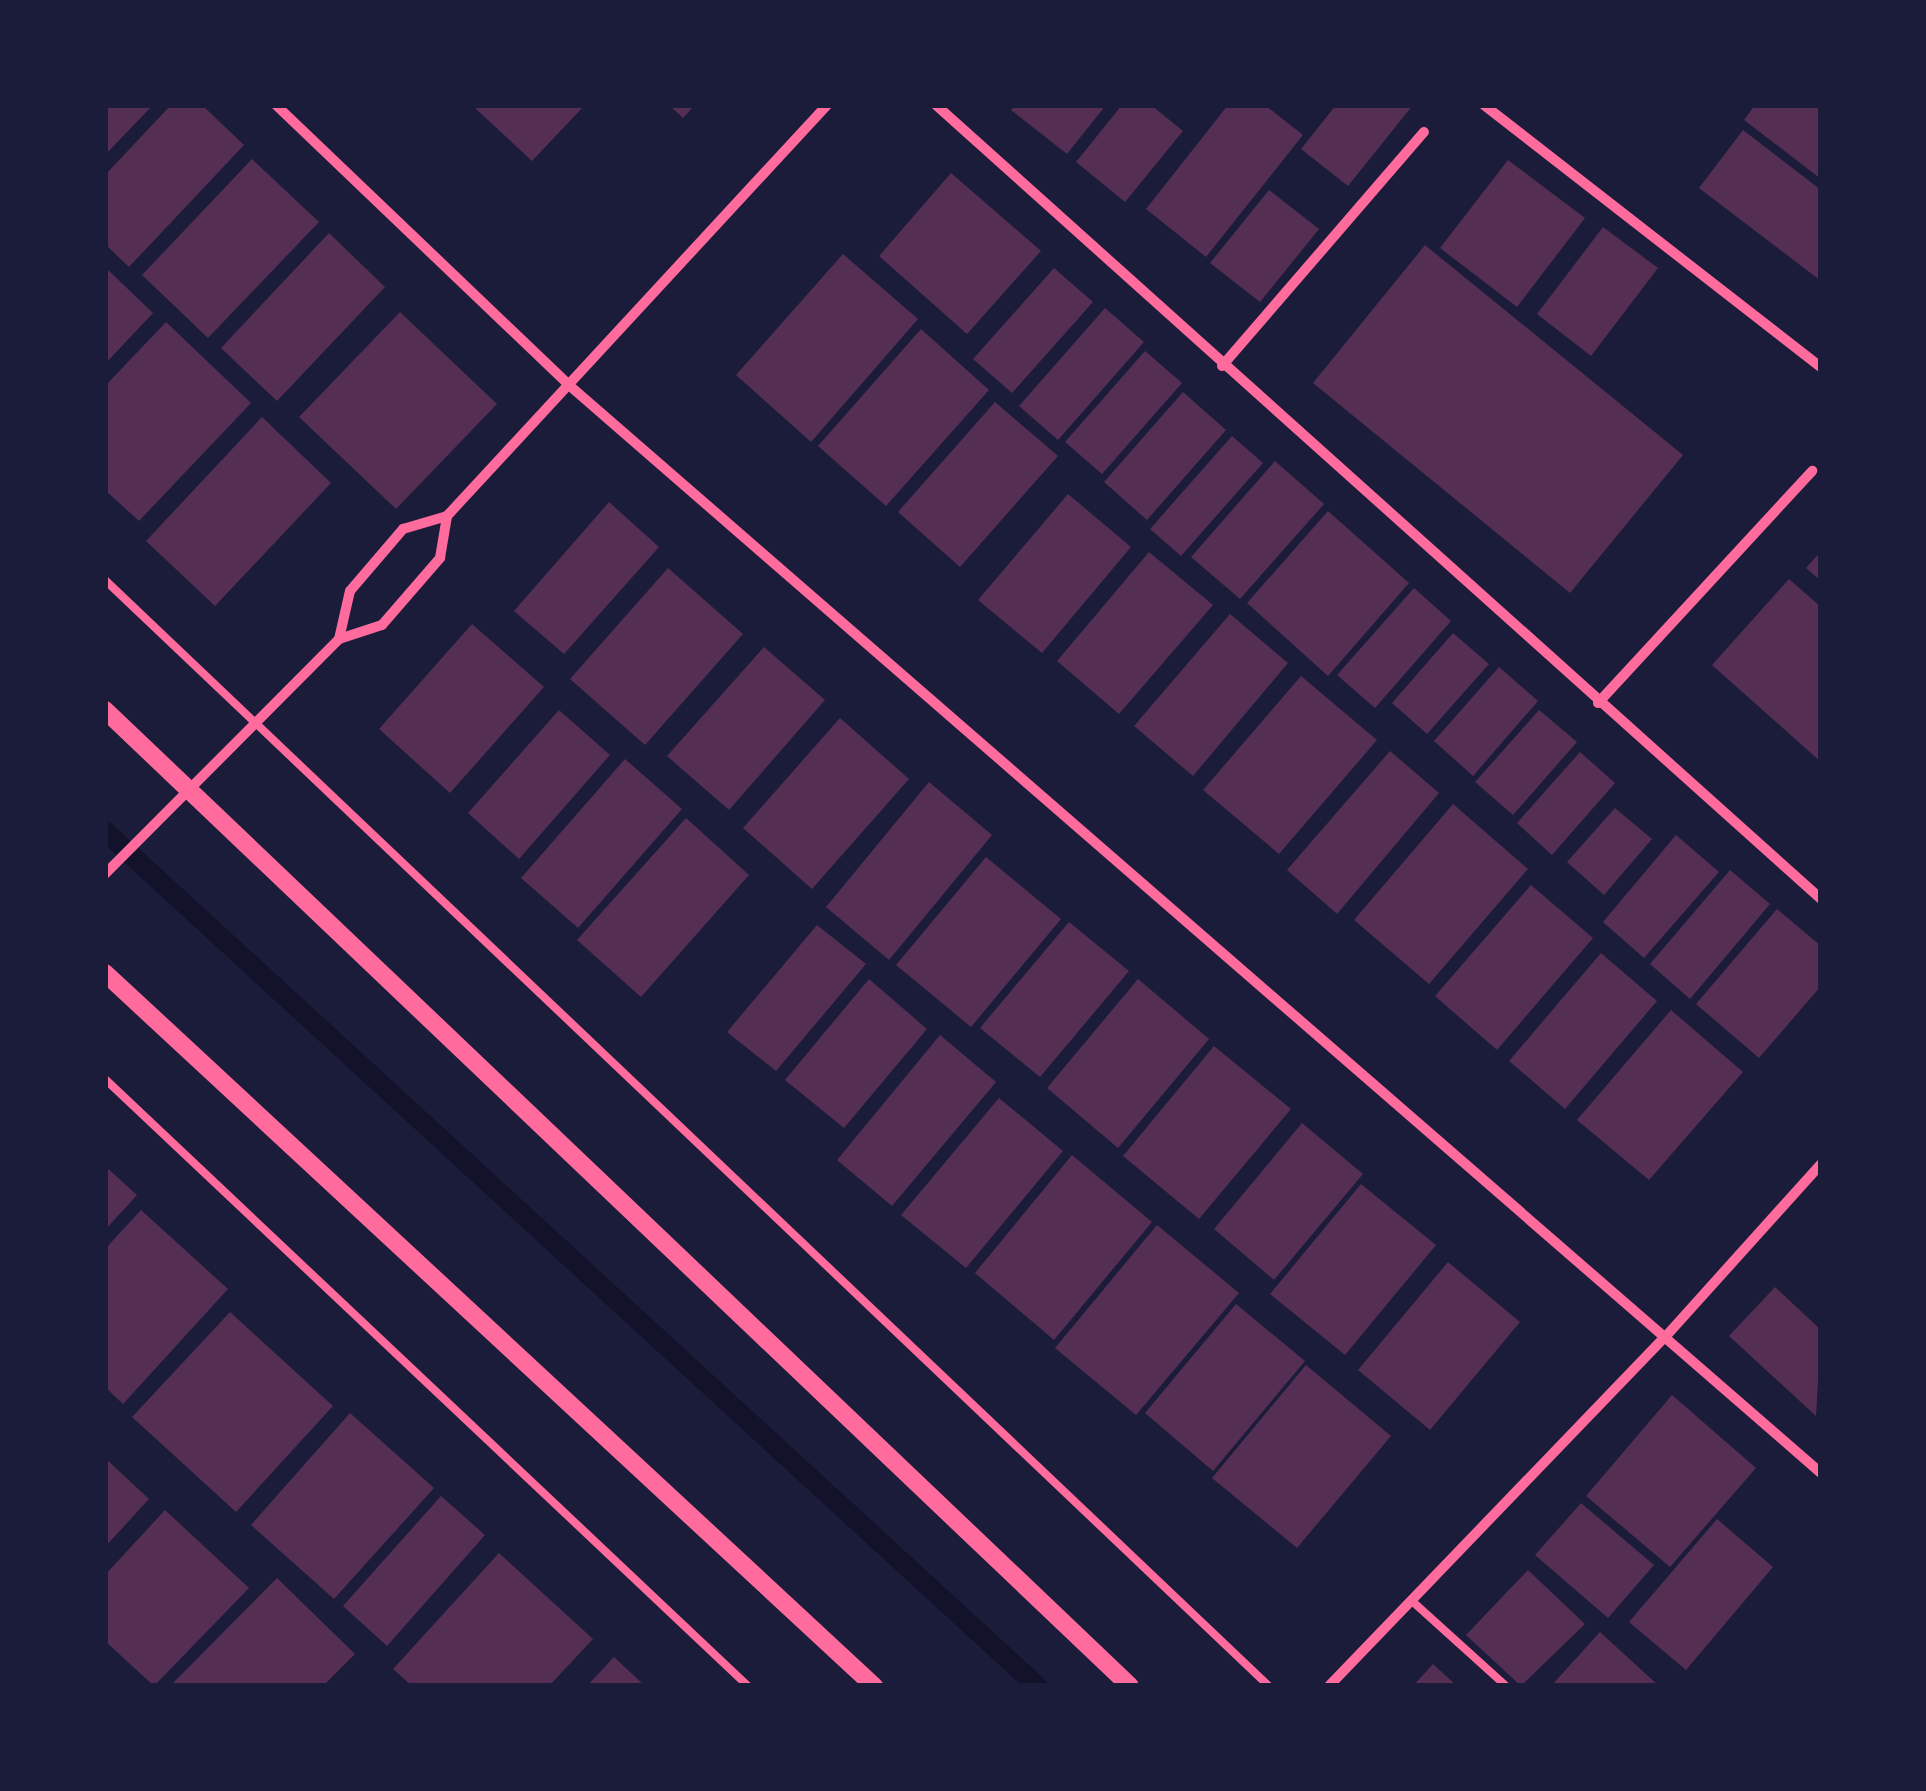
<!DOCTYPE html>
<style>
body{margin:0}
#map{position:relative;width:1926px;height:1791px;overflow:hidden;background:#1b1b3a;font-family:Lato,sans-serif}
div>[style]{position:absolute}
[style*='--x']{left:calc(var(--x)*1px);top:calc(var(--y)*1px);width:calc(var(--w)*1px);rotate:calc(var(--a)*1deg)}
.stream>*{height:20px;margin:-10px;padding:0 10px;transform-origin:10px;border-radius:10px;background:#12122b}
.building>*{inset:0;background:#542f53}
.service>*{height:8px;margin:-4px;padding:0 4px;transform-origin:4px;border-radius:4px;background:#ff6b9d}
.minor>*{height:10px;margin:-5px;padding:0 5px;transform-origin:5px;border-radius:5px;background:#ff6b9d}
.tertiary>*{height:18px;margin:-9px;padding:0 9px;transform-origin:9px;border-radius:9px;background:#ff6b9d}
span{translate:-50% -50%;white-space:nowrap;text-align:center;line-height:1.15;-webkit-text-stroke:8px #1b1b3a;paint-order:stroke}
.frame{position:absolute;inset:0;border:108px solid #1b1b3a;pointer-events:none}
</style>
<div id="map">
<div class="stream">
<div style="--x:105;--y:831;--w:1265;--a:42.53"></div>
</div>
<div class="building">
<div style="clip-path:polygon(105px 105px,153px 105px,105px 155px)"></div>
<div style="clip-path:polygon(171px 105px,202px 105px,244px 145px,129px 267px,105px 244px,105px 175px)"></div>
<div style="clip-path:polygon(479px 105px,585px 105px,532px 161px,476px 109px)"></div>
<div style="clip-path:polygon(669px 105px,695px 105px,683px 118px)"></div>
<div style="clip-path:polygon(1016px 105px,1106px 105px,1067px 154px,1011px 110px)"></div>
<div style="clip-path:polygon(1122px 105px,1151px 105px,1183px 131px,1125px 202px,1076px 162px)"></div>
<div style="clip-path:polygon(1228px 105px,1265px 105px,1303px 135px,1206px 257px,1146px 209px)"></div>
<div style="clip-path:polygon(1336px 105px,1413px 105px,1348px 186px,1301px 149px)"></div>
<div style="clip-path:polygon(1755px 105px,1821px 105px,1821px 179px,1744px 120px)"></div>
<div style="clip-path:polygon(1743px 130px,1821px 190px,1821px 281px,1699px 188px)"></div>
<div style="clip-path:polygon(252px 159px,319px 222px,208px 338px,142px 275px)"></div>
<div style="clip-path:polygon(1508px 160px,1585px 218px,1517px 307px,1440px 248px)"></div>
<div style="clip-path:polygon(951px 173px,1041px 251px,967px 334px,879px 256px)"></div>
<div style="clip-path:polygon(1269px 190px,1319px 229px,1260px 302px,1210px 263px)"></div>
<div style="clip-path:polygon(1603px 227px,1658px 268px,1591px 356px,1537px 314px)"></div>
<div style="clip-path:polygon(329px 233px,385px 287px,277px 401px,221px 348px)"></div>
<div style="clip-path:polygon(1425px 245px,1683px 455px,1570px 593px,1313px 383px)"></div>
<div style="clip-path:polygon(843px 254px,918px 319px,811px 442px,736px 375px)"></div>
<div style="clip-path:polygon(105px 267px,153px 313px,105px 364px)"></div>
<div style="clip-path:polygon(1054px 268px,1093px 302px,1012px 393px,973px 359px)"></div>
<div style="clip-path:polygon(1105px 308px,1144px 342px,1058px 440px,1019px 406px)"></div>
<div style="clip-path:polygon(400px 312px,497px 404px,396px 509px,299px 417px)"></div>
<div style="clip-path:polygon(166px 322px,251px 403px,139px 521px,105px 490px,105px 386px)"></div>
<div style="clip-path:polygon(921px 329px,989px 390px,886px 506px,818px 446px)"></div>
<div style="clip-path:polygon(1145px 351px,1182px 383px,1102px 474px,1065px 442px)"></div>
<div style="clip-path:polygon(1183px 392px,1226px 430px,1147px 520px,1104px 482px)"></div>
<div style="clip-path:polygon(995px 402px,1058px 456px,960px 567px,898px 512px)"></div>
<div style="clip-path:polygon(262px 417px,331px 483px,215px 606px,146px 541px)"></div>
<div style="clip-path:polygon(1232px 436px,1263px 463px,1181px 556px,1150px 529px)"></div>
<div style="clip-path:polygon(1275px 461px,1324px 504px,1240px 599px,1191px 557px)"></div>
<div style="clip-path:polygon(1068px 494px,1131px 547px,1042px 653px,978px 600px)"></div>
<div style="clip-path:polygon(609px 502px,659px 547px,564px 654px,514px 611px)"></div>
<div style="clip-path:polygon(1328px 511px,1409px 583px,1328px 676px,1247px 603px)"></div>
<div style="clip-path:polygon(1821px 551px,1821px 581px,1806px 568px)"></div>
<div style="clip-path:polygon(1149px 552px,1213px 605px,1119px 714px,1057px 661px)"></div>
<div style="clip-path:polygon(668px 568px,743px 634px,645px 745px,570px 679px)"></div>
<div style="clip-path:polygon(1789px 579px,1821px 607px,1821px 762px,1712px 665px)"></div>
<div style="clip-path:polygon(1414px 588px,1451px 621px,1375px 708px,1337px 675px)"></div>
<div style="clip-path:polygon(1230px 614px,1288px 663px,1193px 776px,1134px 726px)"></div>
<div style="clip-path:polygon(472px 624px,544px 687px,450px 793px,379px 729px)"></div>
<div style="clip-path:polygon(1453px 633px,1489px 664px,1427px 734px,1392px 703px)"></div>
<div style="clip-path:polygon(764px 647px,825px 700px,729px 810px,667px 756px)"></div>
<div style="clip-path:polygon(1499px 667px,1538px 701px,1473px 776px,1434px 741px)"></div>
<div style="clip-path:polygon(1301px 676px,1377px 740px,1279px 854px,1203px 790px)"></div>
<div style="clip-path:polygon(559px 710px,610px 755px,519px 859px,468px 813px)"></div>
<div style="clip-path:polygon(1539px 710px,1577px 742px,1513px 815px,1475px 782px)"></div>
<div style="clip-path:polygon(840px 718px,909px 779px,812px 889px,743px 828px)"></div>
<div style="clip-path:polygon(1390px 751px,1439px 793px,1337px 914px,1287px 870px)"></div>
<div style="clip-path:polygon(1580px 752px,1615px 783px,1552px 855px,1517px 823px)"></div>
<div style="clip-path:polygon(625px 759px,682px 809px,578px 928px,521px 878px)"></div>
<div style="clip-path:polygon(929px 782px,992px 835px,889px 960px,826px 907px)"></div>
<div style="clip-path:polygon(1453px 804px,1528px 869px,1429px 984px,1354px 920px)"></div>
<div style="clip-path:polygon(1615px 808px,1652px 839px,1604px 895px,1567px 862px)"></div>
<div style="clip-path:polygon(686px 818px,749px 875px,641px 997px,577px 940px)"></div>
<div style="clip-path:polygon(1676px 835px,1719px 872px,1644px 958px,1603px 922px)"></div>
<div style="clip-path:polygon(986px 857px,1061px 919px,971px 1027px,896px 965px)"></div>
<div style="clip-path:polygon(1730px 870px,1770px 904px,1690px 999px,1650px 964px)"></div>
<div style="clip-path:polygon(1531px 885px,1593px 938px,1497px 1050px,1435px 996px)"></div>
<div style="clip-path:polygon(1777px 909px,1821px 946px,1821px 986px,1759px 1058px,1696px 1004px)"></div>
<div style="clip-path:polygon(1069px 922px,1129px 971px,1040px 1077px,980px 1028px)"></div>
<div style="clip-path:polygon(817px 925px,866px 964px,776px 1071px,727px 1032px)"></div>
<div style="clip-path:polygon(1601px 953px,1657px 1001px,1565px 1109px,1509px 1061px)"></div>
<div style="clip-path:polygon(869px 979px,927px 1029px,844px 1128px,785px 1080px)"></div>
<div style="clip-path:polygon(1138px 979px,1209px 1039px,1118px 1148px,1047px 1088px)"></div>
<div style="clip-path:polygon(1671px 1010px,1743px 1072px,1649px 1180px,1577px 1120px)"></div>
<div style="clip-path:polygon(940px 1035px,996px 1082px,892px 1206px,837px 1160px)"></div>
<div style="clip-path:polygon(1214px 1046px,1291px 1109px,1199px 1219px,1123px 1156px)"></div>
<div style="clip-path:polygon(999px 1098px,1063px 1151px,966px 1268px,901px 1215px)"></div>
<div style="clip-path:polygon(1302px 1123px,1363px 1174px,1274px 1280px,1214px 1229px)"></div>
<div style="clip-path:polygon(1072px 1155px,1152px 1222px,1054px 1340px,975px 1273px)"></div>
<div style="clip-path:polygon(105px 1166px,137px 1195px,105px 1230px)"></div>
<div style="clip-path:polygon(1361px 1184px,1436px 1245px,1345px 1355px,1270px 1294px)"></div>
<div style="clip-path:polygon(141px 1210px,228px 1289px,123px 1404px,105px 1387px,105px 1249px)"></div>
<div style="clip-path:polygon(1157px 1225px,1239px 1293px,1136px 1415px,1055px 1348px)"></div>
<div style="clip-path:polygon(1448px 1262px,1520px 1322px,1430px 1430px,1358px 1370px)"></div>
<div style="clip-path:polygon(1775px 1287px,1821px 1330px,1816px 1416px,1729px 1336px)"></div>
<div style="clip-path:polygon(1236px 1304px,1305px 1361px,1213px 1471px,1145px 1413px)"></div>
<div style="clip-path:polygon(230px 1312px,333px 1406px,236px 1512px,132px 1417px)"></div>
<div style="clip-path:polygon(1306px 1365px,1391px 1436px,1297px 1548px,1212px 1478px)"></div>
<div style="clip-path:polygon(1672px 1395px,1756px 1468px,1670px 1567px,1586px 1496px)"></div>
<div style="clip-path:polygon(350px 1413px,434px 1488px,334px 1599px,251px 1525px)"></div>
<div style="clip-path:polygon(105px 1458px,149px 1499px,105px 1547px)"></div>
<div style="clip-path:polygon(441px 1496px,485px 1535px,387px 1646px,343px 1606px)"></div>
<div style="clip-path:polygon(1581px 1503px,1654px 1565px,1608px 1618px,1535px 1555px)"></div>
<div style="clip-path:polygon(165px 1510px,249px 1588px,154px 1686px,105px 1641px,105px 1575px)"></div>
<div style="clip-path:polygon(1717px 1519px,1773px 1567px,1686px 1670px,1629px 1622px)"></div>
<div style="clip-path:polygon(499px 1553px,593px 1639px,549px 1686px,412px 1686px,393px 1669px)"></div>
<div style="clip-path:polygon(1528px 1570px,1585px 1624px,1521px 1686px,1466px 1635px)"></div>
<div style="clip-path:polygon(277px 1578px,355px 1654px,323px 1686px,170px 1686px)"></div>
<div style="clip-path:polygon(1600px 1632px,1659px 1686px,1551px 1686px)"></div>
<div style="clip-path:polygon(614px 1657px,645px 1686px,587px 1686px)"></div>
<div style="clip-path:polygon(1433px 1664px,1457px 1686px,1413px 1686px)"></div>
</div>
<div class="service">
<div style="--x:105;--y:580;--w:1606;--a:43.54"></div>
<div style="--x:105;--y:1079;--w:884;--a:43.35"></div>
<div style="--x:1412;--y:1601;--w:127;--a:42.1"></div>
</div>
<div class="minor">
<div style="--x:276;--y:105;--w:407;--a:43.7"></div>
<div style="--x:570;--y:386;--w:1657;--a:40.99"></div>
<div style="--x:936;--y:105;--w:1189;--a:41.9"></div>
<div style="--x:1484;--y:105;--w:427;--a:37.9"></div>
<div style="--x:1222;--y:366;--w:309;--a:-49.2"></div>
<div style="--x:339;--y:639;--w:49;--a:-77.1"></div>
<div style="--x:350;--y:591;--w:82;--a:-49.5"></div>
<div style="--x:403;--y:529;--w:46;--a:-16.5"></div>
<div style="--x:447;--y:516;--w:560;--a:-47.24"></div>
<div style="--x:1598;--y:703;--w:316;--a:-47.3"></div>
<div style="--x:105;--y:874;--w:332;--a:-45.1"></div>
<div style="--x:339;--y:639;--w:45;--a:-18"></div>
<div style="--x:382;--y:625;--w:89;--a:-49.1"></div>
<div style="--x:440;--y:558;--w:43;--a:-80.5"></div>
<div style="--x:1329;--y:1686;--w:487;--a:-46.1"></div>
<div style="--x:1667;--y:1335;--w:230;--a:-48"></div>
</div>
<div class="tertiary">
<div style="--x:105;--y:710;--w:1415;--a:43.6"></div>
<div style="--x:105;--y:973;--w:1049;--a:42.84"></div>
</div>
<div class="frame"></div>
</div>
